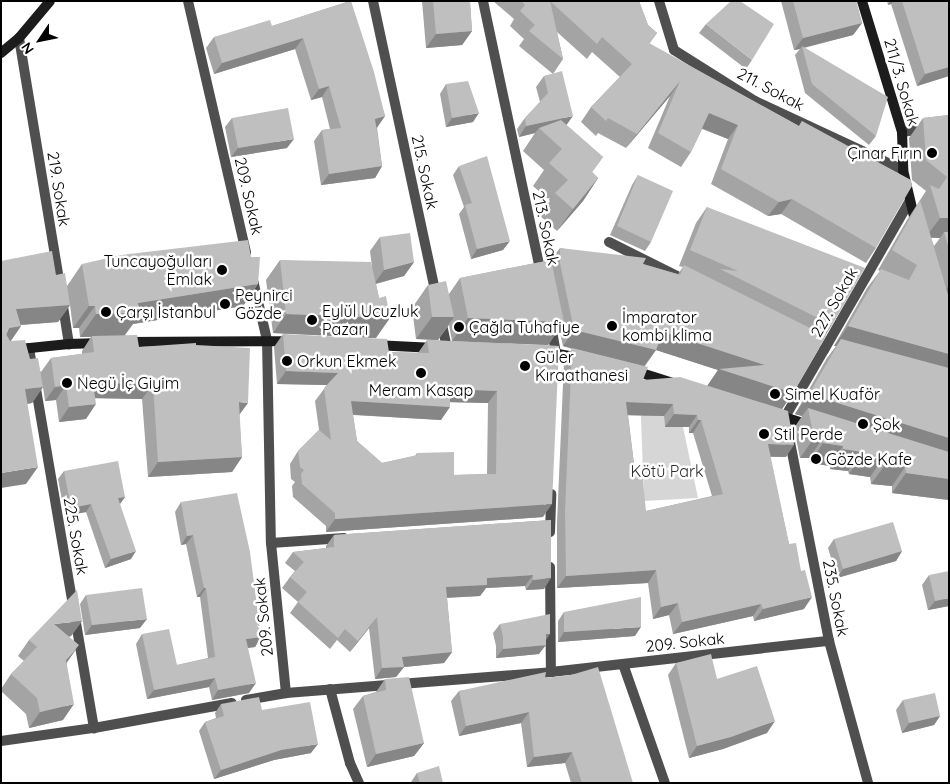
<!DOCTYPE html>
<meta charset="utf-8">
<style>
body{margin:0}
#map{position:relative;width:950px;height:784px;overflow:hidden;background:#fff;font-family:Quicksand,sans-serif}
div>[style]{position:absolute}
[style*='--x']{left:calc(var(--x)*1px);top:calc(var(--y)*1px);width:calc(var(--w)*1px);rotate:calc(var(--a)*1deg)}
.green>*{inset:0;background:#d6d6d6}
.pedestrian>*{height:10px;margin:-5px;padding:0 5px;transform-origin:5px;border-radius:5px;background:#4f4f4f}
.minor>*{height:10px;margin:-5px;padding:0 5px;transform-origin:5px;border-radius:5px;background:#4f4f4f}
.secondary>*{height:10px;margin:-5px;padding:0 5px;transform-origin:5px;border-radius:5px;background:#1c1c1c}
.wall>*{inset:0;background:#a4a4a4}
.shaded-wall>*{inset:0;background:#868686}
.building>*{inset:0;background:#bfbfbf}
.dots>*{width:14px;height:14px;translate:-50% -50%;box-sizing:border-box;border:2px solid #fff;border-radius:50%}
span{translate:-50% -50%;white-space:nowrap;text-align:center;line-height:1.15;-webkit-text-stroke:5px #fff;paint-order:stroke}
.street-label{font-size:16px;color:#000}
.poi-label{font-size:16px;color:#000}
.right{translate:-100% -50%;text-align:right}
.left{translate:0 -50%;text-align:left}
.park-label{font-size:16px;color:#2d2d2d}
.frame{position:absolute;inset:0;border:2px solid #000;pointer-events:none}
.north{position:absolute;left:15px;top:15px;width:50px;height:50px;-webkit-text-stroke:4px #fff;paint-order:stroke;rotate:236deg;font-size:14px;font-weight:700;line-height:20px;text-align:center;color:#000}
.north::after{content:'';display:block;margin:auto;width:18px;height:22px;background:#000;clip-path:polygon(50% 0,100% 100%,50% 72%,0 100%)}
</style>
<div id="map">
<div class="green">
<div style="clip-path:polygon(640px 389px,662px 390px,665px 427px,683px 427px,698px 498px,644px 501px)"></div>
</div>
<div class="pedestrian">
<div style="--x:824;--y:350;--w:171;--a:-60.1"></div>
</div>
<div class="minor">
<div style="--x:188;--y:1;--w:258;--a:77"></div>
<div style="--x:373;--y:1;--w:302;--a:77.9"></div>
<div style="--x:483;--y:1;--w:279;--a:78"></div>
<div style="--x:659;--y:1;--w:51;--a:73"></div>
<div style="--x:674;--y:50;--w:96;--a:32.2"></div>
<div style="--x:755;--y:101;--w:163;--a:25"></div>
<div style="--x:19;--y:38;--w:251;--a:80.6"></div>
<div style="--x:902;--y:132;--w:48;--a:-8.5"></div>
<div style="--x:609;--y:242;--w:76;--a:26.6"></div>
<div style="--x:252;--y:276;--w:66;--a:76.8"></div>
<div style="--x:267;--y:340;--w:203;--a:88.9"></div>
<div style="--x:271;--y:543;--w:151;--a:84.3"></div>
<div style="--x:62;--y:300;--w:45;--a:81"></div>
<div style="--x:441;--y:320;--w:29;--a:78"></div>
<div style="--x:551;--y:325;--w:34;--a:80"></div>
<div style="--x:29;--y:348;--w:386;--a:80.3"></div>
<div style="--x:786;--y:423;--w:6;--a:-99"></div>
<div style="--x:785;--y:417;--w:78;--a:-59.8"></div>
<div style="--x:789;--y:437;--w:208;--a:78.9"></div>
<div style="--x:829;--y:641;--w:147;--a:74.6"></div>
<div style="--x:550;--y:532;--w:38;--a:-88"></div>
<div style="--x:271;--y:543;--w:73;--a:-3.9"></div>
<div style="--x:550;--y:567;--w:105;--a:89.5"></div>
<div style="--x:623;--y:664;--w:126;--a:70.6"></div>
<div style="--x:330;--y:689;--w:77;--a:74.9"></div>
<div style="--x:350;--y:763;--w:22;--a:66"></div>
<div style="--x:246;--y:700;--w:41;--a:-9.9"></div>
<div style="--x:286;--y:693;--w:266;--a:-4.5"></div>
<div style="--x:551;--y:672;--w:280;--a:-6.4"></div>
<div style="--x:1;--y:741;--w:94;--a:-8"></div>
<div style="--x:94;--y:728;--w:140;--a:-10.3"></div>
</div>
<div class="secondary">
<div style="--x:862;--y:1;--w:137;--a:73"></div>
<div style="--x:902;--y:132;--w:38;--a:88"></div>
<div style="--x:903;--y:170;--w:57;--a:76.7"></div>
<div style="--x:1;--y:53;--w:23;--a:-40"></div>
<div style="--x:19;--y:38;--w:48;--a:-50"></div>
<div style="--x:127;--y:342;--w:165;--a:-0.3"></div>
<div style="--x:374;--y:345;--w:61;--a:2.8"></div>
<div style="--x:1;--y:351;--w:68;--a:-5.9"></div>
<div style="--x:69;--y:344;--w:31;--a:-2"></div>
<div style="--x:547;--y:352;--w:35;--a:10"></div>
<div style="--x:632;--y:370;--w:43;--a:17.6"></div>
<div style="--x:778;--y:415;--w:35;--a:18"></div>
</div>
<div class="wall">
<div style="clip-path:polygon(350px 1px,385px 116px,377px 128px,382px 166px,375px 178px,321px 185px,314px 141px,322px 130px,330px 129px,322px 97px,311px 100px,295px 49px,214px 74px,206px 48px,214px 37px,272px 26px)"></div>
<div style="clip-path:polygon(422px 1px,472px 1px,470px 2px,472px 31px,462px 45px,426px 48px)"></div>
<div style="clip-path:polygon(493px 1px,639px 1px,648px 25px,657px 33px,649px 44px,799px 126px,802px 121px,876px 248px,866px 263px,781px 214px,768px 216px,711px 184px,728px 139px,702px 129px,691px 152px,681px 167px,648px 148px,670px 96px,626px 148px,598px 133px,596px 136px,581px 122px,591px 107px,620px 77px,592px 52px,587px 59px,557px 32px,563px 59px,553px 74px,566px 125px,603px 157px,592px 172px,598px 178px,583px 201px,557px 231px,539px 215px,550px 201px,533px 186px,544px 170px,523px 151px,535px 133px,519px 137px,517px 129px,525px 118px,540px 102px,536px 87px,544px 76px,553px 74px,519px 46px,524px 39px,510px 26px,514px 19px)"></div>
<div style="clip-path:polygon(781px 1px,856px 1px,862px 23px,853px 35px,804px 48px,876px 136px,869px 145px,805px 93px,795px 55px,800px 49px,794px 50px)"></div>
<div style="clip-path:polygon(887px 1px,949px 1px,949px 76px,917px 86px,891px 4px,888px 5px)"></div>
<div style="clip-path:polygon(706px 24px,752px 60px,746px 69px,699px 33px)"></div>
<div style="clip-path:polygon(446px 84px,473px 122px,446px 127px,440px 94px)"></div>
<div style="clip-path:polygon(evenodd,949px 115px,949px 294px,948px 294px,949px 500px,892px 493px,892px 486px,871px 484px,870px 477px,849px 474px,848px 471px,830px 469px,830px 466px,810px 463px,809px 458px,800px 458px,794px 428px,802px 416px,795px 414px,827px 358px,836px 346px,834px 346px,867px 288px,880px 271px,878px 270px,907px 220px,926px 191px,912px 180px,909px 138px,923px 118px,949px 115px,931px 238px,940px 238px,934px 246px,931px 238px)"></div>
<div style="clip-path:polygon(232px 118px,287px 148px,231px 157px,225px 127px)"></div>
<div style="clip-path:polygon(459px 166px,503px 250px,471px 259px,459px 214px,464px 207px,453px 175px)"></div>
<div style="clip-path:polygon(638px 175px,651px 242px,645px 251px,610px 235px,632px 185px)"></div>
<div style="clip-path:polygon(evenodd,707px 207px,832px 325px,825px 336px,793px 393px,782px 409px,786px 457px,770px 457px,789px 544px,804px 609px,754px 621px,753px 616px,673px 634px,669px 615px,653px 619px,648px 583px,557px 588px,557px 523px,564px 361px,572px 349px,563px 346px,559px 329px,548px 345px,452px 341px,449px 325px,438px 340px,416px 339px,412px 308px,428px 285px,449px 294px,460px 278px,551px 260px,560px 248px,643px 264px,678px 274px,683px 267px,679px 266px,696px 223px,707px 207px,656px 350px,718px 370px,708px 386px,643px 380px,645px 366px,656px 350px,707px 207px,628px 415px,664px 416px,665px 427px,689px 427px,689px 433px,693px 433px,712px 496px,646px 511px,635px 472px,628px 415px)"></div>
<div style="clip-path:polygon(380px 237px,414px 262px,404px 276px,376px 284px,379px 298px,376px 338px,273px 333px,266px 280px,280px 260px,372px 267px,370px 251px)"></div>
<div style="clip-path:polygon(evenodd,251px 257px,258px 284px,243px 306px,133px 324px,125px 335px,139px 347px,196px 345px,239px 414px,242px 457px,232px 472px,148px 477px,142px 399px,95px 398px,86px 419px,59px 422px,56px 400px,45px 401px,43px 387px,32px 403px,27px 404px,26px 484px,1px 261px,67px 286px,82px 264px,251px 257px,70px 305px,73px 328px,79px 328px,80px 337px,91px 337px,82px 351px,82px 354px,51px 358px,41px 372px,30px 359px,11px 341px,21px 326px,21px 325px,58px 322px,70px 305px)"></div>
<div style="clip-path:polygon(evenodd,283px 334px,389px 352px,418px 353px,427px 340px,559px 346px,543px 517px,326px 532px,326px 526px,293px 497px,292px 486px,295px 482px,291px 479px,290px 464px,298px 451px,319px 430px,315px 401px,327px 385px,277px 384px,274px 347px,283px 334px,450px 402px,488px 403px,487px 474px,454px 475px,417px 453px,415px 456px,382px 463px,357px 441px,353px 415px,441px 420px,450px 402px)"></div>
<div style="clip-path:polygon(64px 471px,125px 497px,120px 504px,131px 559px,105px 568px,86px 512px,65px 516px,58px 479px)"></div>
<div style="clip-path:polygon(181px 502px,261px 637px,255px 647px,247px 648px,249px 693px,212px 700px,209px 687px,147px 699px,136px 644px,142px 634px,177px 665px,208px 658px,200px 597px,197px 597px,186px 544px,181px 545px,175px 512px)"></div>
<div style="clip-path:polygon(551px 520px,544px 589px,526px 590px,525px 586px,486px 588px,480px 596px,447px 598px,452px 652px,444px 663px,404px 667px,396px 677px,375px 679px,369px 628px,350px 652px,337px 640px,330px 649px,290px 613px,298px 602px,282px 588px,290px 577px,295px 571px,285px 563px,293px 552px,326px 548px,326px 546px,334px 535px)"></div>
<div style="clip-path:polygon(834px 539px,902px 551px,896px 561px,837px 578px,828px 548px)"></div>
<div style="clip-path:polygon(929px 575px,949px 606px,928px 610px,922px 585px)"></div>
<div style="clip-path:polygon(86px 595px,140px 628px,85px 635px,80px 604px)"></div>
<div style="clip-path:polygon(564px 612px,635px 636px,558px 642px,558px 621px)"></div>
<div style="clip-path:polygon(82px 621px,71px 636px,69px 637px,63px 720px,29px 728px,26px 714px,1px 691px,1px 689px,11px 674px,24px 661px,18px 656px,29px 640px)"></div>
<div style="clip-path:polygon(500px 624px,546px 640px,539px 654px,496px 658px,496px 646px,493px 633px)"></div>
<div style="clip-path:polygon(676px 663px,717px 679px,767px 733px,723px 749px,689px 758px,668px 675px)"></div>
<div style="clip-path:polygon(545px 678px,633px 783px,571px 783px,565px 763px,527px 767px,521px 723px,459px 736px,451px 701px,459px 691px)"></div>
<div style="clip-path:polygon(385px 679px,424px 743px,414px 756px,367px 767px,353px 709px,363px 696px,376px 692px)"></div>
<div style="clip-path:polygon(903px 700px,940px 716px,934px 725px,902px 733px,896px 710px)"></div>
<div style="clip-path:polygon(221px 704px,262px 710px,311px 753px,274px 760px,214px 779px,199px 731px,205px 722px,216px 718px,215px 713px)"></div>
<div style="clip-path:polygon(417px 773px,443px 783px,411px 783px,411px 782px)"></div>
</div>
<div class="shaded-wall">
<div style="clip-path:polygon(891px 1px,893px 1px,891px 4px,888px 5px)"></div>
<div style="clip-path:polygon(862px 23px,853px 35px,802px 48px,802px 46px,800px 49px,794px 50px,803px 38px)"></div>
<div style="clip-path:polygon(472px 31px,462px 45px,426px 48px,436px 34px)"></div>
<div style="clip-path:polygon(303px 38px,295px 49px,214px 74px,222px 63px)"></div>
<div style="clip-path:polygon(949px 67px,949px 76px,917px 86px,925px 74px)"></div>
<div style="clip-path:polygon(680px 81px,670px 96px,626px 148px,637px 134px)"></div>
<div style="clip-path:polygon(329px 86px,322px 97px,311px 100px,319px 89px)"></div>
<div style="clip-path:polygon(479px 113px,473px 122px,446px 127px,452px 118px)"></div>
<div style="clip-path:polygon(709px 113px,738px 125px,728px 139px,699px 127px)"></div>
<div style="clip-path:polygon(385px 116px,377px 127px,368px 130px,375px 119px)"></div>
<div style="clip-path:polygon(573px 116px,565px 127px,539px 128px,535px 133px,519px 137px,526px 126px)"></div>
<div style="clip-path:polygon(294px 139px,287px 148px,231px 157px,238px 148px)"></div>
<div style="clip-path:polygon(382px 166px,375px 178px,321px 185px,329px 174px)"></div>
<div style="clip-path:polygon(598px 178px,583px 201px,557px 231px,573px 209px)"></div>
<div style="clip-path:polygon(792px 199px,781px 214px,768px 216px,779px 202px)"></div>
<div style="clip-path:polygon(940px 218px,949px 218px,949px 238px,944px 232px,940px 238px,926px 237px)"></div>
<div style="clip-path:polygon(510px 241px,503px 250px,471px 259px,477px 249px)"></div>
<div style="clip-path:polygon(414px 262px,404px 276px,374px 284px,384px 270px)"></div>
<div style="clip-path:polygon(258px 284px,243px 306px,133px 324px,124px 336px,80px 337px,96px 314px,138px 303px)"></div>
<div style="clip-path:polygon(949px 285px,949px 294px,943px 294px)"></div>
<div style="clip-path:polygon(70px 305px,58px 322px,5px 326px,16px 309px)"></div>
<div style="clip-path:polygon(89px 306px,95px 306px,79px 328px,73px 328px)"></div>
<div style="clip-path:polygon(286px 314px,390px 318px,376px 338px,273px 333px)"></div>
<div style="clip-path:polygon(432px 317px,454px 317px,438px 340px,416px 339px)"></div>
<div style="clip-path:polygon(468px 318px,564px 322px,548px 345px,452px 341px)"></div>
<div style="clip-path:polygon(21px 326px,9px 343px,1px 345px,9px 328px)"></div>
<div style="clip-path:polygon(848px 326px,949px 354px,949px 377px,841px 339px,836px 346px,834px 346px)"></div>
<div style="clip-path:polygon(574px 330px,663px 332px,765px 365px,793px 393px,782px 409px,707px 386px,718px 370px,656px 350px,644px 366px,563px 346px)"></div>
<div style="clip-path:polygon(286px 371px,338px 373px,329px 385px,277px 384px)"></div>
<div style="clip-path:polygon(93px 383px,153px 384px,142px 399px,83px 398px)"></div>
<div style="clip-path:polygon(66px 385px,56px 400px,45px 401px,55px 387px)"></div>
<div style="clip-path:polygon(43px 387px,32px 403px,13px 406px,25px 389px)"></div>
<div style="clip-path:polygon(450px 389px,497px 391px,488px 403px,441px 402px)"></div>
<div style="clip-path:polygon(809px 394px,949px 438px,949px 462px,808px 408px,802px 416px,795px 414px)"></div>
<div style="clip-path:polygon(351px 401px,450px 407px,441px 420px,342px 414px)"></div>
<div style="clip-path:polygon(239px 402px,248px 403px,237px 418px)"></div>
<div style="clip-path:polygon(626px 402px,673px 404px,664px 416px,617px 415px)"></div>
<div style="clip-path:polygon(96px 404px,86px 419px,59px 422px,69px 407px)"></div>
<div style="clip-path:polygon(674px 414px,697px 415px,689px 427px,665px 427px)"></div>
<div style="clip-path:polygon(698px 420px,701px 420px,693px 433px,689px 433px)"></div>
<div style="clip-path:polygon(814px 438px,823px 438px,809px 458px,800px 458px)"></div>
<div style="clip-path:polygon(823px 443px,843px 446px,830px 466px,810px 463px)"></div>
<div style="clip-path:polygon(768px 444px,794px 445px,786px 457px,759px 456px)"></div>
<div style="clip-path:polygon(843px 449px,862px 452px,848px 471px,830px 469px)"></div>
<div style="clip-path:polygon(862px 454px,884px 457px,870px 477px,849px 474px)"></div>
<div style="clip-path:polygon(242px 457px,232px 472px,148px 477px,158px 462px)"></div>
<div style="clip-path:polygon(885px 465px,905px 467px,892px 486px,871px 484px)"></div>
<div style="clip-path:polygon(38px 467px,26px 484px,1px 488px,1px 473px)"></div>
<div style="clip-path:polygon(906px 473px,949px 479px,949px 500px,892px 493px)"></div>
<div style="clip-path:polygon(125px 497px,119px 505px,118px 498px)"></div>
<div style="clip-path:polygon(91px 504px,86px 512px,65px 516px,71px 508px)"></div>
<div style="clip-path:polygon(552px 504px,543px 517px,326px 532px,335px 519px)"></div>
<div style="clip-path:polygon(193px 535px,186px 544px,181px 545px,187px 536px)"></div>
<div style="clip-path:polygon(136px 551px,131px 559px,105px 568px,111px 559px)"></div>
<div style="clip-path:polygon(902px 551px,896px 561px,837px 578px,843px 569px)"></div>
<div style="clip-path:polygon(656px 570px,648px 583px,557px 588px,566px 576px)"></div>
<div style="clip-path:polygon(533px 575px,525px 586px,486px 588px,480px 596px,438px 598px,446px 587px,487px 578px)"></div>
<div style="clip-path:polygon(551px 578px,544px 589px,526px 590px,533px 580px)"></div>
<div style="clip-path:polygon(204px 588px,206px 588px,200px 597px,197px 597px)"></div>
<div style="clip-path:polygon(812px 597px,804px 609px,754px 621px,763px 609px)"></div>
<div style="clip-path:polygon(949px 598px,949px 606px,928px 610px,935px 601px)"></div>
<div style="clip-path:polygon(678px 603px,669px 615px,653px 619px,661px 607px)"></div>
<div style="clip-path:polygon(761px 604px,753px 616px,673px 634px,682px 622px)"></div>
<div style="clip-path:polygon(377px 617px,369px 628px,350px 652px,358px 641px)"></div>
<div style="clip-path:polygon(147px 619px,140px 628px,85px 635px,92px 625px)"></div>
<div style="clip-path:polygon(82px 621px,71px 636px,43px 640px,54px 624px)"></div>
<div style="clip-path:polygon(641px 627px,635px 636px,558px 642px,564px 632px)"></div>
<div style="clip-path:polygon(546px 634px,550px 634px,544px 643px)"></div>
<div style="clip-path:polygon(261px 637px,255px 647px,239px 649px,246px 639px)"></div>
<div style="clip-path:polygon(79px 645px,68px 661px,55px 676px,66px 660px)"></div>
<div style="clip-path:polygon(546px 645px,539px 654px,496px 658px,503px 649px)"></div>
<div style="clip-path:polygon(452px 652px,444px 663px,404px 667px,396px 677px,375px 679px,382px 668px,402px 657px)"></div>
<div style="clip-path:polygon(215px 678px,209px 687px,147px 699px,154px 690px)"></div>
<div style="clip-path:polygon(256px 683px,249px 693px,212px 700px,218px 690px)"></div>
<div style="clip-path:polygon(74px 704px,63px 720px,29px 728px,40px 712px)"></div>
<div style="clip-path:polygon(529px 712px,521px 723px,459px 736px,466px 726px)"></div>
<div style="clip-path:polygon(940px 716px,934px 725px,902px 733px,909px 723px)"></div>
<div style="clip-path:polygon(775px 721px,767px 733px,723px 749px,689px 758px,697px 746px)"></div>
<div style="clip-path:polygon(424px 743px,414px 756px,367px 767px,376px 754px)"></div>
<div style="clip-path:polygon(318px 744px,311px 753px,274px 760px,214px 779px,221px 770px,281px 750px)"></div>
<div style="clip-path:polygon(572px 752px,565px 763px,527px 767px,534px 757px)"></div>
</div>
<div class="building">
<div style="clip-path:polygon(350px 1px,351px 1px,374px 72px,385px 116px,375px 119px,382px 166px,329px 174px,322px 130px,341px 128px,329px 86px,319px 89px,303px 38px,222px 63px,214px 37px,270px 20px,272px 26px)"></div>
<div style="clip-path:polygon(433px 1px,470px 1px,472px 31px,436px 34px)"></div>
<div style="clip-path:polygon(521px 1px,639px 1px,648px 25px,657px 33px,649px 43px,799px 126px,802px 121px,911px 180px,912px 186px,876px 248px,792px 199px,779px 202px,721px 169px,738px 125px,709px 113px,691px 152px,658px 133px,680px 81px,637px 134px,608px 118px,606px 121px,591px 107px,632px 64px,602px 37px,597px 44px,550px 1px,563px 59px,529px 31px,535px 25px,520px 11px,525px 5px)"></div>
<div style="clip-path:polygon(731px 1px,740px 1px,774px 24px,752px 60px,706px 24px)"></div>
<div style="clip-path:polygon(793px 1px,856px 1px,862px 23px,803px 38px)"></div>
<div style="clip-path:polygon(902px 1px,949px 1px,949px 67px,925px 74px)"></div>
<div style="clip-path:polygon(802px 46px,888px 97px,876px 136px,812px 84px)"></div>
<div style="clip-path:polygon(562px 71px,573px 116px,526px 126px,525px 118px,548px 93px,544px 76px)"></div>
<div style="clip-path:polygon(468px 81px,479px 113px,452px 118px,446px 84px)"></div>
<div style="clip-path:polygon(288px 108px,294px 139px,238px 148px,232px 118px)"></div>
<div style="clip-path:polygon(949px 115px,949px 218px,940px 218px,930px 185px,939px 189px,947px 177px,926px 160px,923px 118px)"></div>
<div style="clip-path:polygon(561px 120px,603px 157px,592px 172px,598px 178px,573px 209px,555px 193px,568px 180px,549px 163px,562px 149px,539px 128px)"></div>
<div style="clip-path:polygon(487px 156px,510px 241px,477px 249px,465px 205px,472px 203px,459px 166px)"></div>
<div style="clip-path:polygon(638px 175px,673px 191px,651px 242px,617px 226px)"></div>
<div style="clip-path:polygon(920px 200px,949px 298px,949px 354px,848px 326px,881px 269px,909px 280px,917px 265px,892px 250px)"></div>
<div style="clip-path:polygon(707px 207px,865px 268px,832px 325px,720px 269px,738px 271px,690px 250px)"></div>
<div style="clip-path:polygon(944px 232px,949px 232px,949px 249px)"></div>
<div style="clip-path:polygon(410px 233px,414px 262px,384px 270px,380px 237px)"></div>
<div style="clip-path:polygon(248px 240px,251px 257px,260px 257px,258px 284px,138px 303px,140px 313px,96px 314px,95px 306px,89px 306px,82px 264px,121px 255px)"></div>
<div style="clip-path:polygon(560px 248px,646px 258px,643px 264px,680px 275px,684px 265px,826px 336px,793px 393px,719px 369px,765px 365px,663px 332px,656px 350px,574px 330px,560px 263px)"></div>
<div style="clip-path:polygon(52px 251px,56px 275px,65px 273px,70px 305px,16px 309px,21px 326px,9px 328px,6px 334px,10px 341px,25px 340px,30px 359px,38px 358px,43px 387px,25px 389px,38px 467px,1px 473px,1px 261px)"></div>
<div style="clip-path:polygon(280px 260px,371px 262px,379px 298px,386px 296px,390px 318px,286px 314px)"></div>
<div style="clip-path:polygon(551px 260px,564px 322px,468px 318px,460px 278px)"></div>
<div style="clip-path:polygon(446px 281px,454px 317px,432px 317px,428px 285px)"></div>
<div style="clip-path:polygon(evenodd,283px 334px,387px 339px,389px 352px,429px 353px,427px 340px,559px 346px,552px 504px,335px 519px,335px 513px,302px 484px,301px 474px,304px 470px,300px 467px,298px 451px,319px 430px,331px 440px,324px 388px,338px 373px,286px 371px,283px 334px,450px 389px,497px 391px,496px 474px,454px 475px,454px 452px,417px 453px,417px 455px,382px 463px,357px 441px,351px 401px,450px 407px,450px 389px)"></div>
<div style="clip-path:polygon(137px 335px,139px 347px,196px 343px,196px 345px,250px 348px,248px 403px,239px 402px,242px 457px,158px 462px,153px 384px,93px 383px,96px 404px,69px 407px,66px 385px,55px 387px,51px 358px,94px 352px,92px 336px)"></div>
<div style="clip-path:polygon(841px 339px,949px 368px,949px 438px,809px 394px)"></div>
<div style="clip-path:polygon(evenodd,572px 348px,648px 367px,643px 380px,680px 377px,788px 411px,794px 445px,768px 444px,789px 544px,796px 543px,801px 571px,805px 570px,812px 597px,763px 609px,761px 604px,682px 622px,678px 603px,661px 607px,656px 570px,566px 576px,565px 511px,572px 348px,626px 402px,673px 404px,674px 414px,697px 415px,698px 420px,701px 420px,723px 494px,646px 511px,642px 471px,635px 472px,626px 402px)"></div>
<div style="clip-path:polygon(808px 408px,949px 452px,949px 479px,906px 473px,905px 467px,885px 465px,884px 457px,862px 454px,862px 452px,843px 449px,843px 446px,823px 443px,823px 438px,814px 438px)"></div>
<div style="clip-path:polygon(118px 461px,125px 497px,118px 498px,136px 551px,111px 559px,91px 504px,71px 508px,64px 471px)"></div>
<div style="clip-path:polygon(237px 493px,250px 552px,261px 637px,246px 639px,256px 683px,218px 690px,215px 678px,154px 690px,142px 634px,169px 629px,177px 665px,215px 657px,206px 588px,204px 588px,193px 535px,187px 536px,181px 502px)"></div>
<div style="clip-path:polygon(551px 520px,551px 578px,533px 580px,533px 575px,487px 578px,487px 585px,446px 587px,452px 652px,402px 657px,404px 667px,382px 668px,377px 617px,358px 641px,345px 629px,338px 638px,298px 602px,307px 592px,290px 577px,304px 562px,293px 552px,334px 547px,334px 535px)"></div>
<div style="clip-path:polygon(893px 522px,902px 551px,843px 569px,834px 539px)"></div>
<div style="clip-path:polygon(949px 571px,949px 598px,935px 601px,929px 575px)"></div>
<div style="clip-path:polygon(142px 588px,147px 619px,92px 625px,86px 595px)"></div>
<div style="clip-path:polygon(77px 590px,82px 621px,54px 624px,79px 645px,66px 660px,74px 704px,40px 712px,37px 698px,11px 674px,37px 647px,29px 640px)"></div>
<div style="clip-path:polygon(641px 597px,641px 627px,564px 632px,564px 612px)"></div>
<div style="clip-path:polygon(550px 614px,550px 634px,546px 634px,546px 645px,503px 649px,503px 637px,500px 624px)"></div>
<div style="clip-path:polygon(711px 654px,717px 679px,757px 666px,775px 721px,731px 737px,697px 746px,676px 663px)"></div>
<div style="clip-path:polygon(598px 667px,633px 783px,582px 783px,572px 752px,534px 757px,529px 712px,466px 726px,459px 691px,546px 672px,545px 678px,571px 675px)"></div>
<div style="clip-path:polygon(409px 677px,424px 743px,376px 754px,363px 696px,386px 690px,385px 679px)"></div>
<div style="clip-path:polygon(935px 693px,940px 716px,909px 723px,903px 700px)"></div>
<div style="clip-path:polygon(259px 697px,262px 710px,310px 702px,318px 744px,281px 750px,221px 770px,205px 722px,224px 716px,221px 704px)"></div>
<div style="clip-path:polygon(439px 766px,443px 783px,420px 783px,417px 773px)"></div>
</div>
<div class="dots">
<div style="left:932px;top:153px;background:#000"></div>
<div style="left:222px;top:270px;background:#000"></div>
<div style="left:225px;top:304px;background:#000"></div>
<div style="left:106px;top:312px;background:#000"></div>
<div style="left:312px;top:320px;background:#000"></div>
<div style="left:612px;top:326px;background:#000"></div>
<div style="left:459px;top:327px;background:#000"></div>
<div style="left:287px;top:361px;background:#000"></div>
<div style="left:525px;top:366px;background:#000"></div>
<div style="left:421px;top:373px;background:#000"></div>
<div style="left:67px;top:383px;background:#000"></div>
<div style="left:775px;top:394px;background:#000"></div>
<div style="left:863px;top:424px;background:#000"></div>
<div style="left:764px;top:434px;background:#000"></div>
<div style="left:816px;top:459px;background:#000"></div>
</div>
<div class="street-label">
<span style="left:902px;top:82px;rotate:74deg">211/3. Sokak</span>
<span style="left:771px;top:89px;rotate:28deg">211. Sokak</span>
<span style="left:425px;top:172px;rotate:78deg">215. Sokak</span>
<span style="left:59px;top:189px;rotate:81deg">219. Sokak</span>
<span style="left:249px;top:196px;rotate:77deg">209. Sokak</span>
<span style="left:546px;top:228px;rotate:78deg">213. Sokak</span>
<span style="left:834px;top:302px;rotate:-60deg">227. Sokak</span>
<span style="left:76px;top:536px;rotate:80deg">225. Sokak</span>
<span style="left:836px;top:598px;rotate:79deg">235. Sokak</span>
<span style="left:263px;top:617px;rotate:-96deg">209. Sokak</span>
<span style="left:685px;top:642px;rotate:-6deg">209. Sokak</span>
</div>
<div class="poi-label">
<span class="right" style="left:922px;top:153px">Çınar Fırın</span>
<span class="right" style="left:212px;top:270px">Tuncayoğulları<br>Emlak</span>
<span class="left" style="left:235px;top:304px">Peynirci<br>Gözde</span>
<span class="left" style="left:322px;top:320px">Eylül Ucuzluk<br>Pazarı</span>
<span class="left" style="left:116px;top:312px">Çarşı İstanbul</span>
<span class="left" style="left:622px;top:326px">İmparator<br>kombi klima</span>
<span class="left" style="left:469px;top:327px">Çağla Tuhafiye</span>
<span class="left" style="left:535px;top:366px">Güler<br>Kıraathanesi</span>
<span class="left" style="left:297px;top:361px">Orkun Ekmek</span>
<span class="left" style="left:77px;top:383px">Negü İç Giyim</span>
<span style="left:421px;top:390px">Meram Kasap</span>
<span class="left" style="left:785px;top:394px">Simel Kuaför</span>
<span class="left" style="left:873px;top:424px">Şok</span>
<span class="left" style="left:774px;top:434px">Stil Perde</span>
<span class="left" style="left:826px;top:459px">Gözde Kafe</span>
</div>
<div class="park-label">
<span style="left:667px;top:471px">Kötü Park</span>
</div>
<div class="frame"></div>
<div class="north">N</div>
</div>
